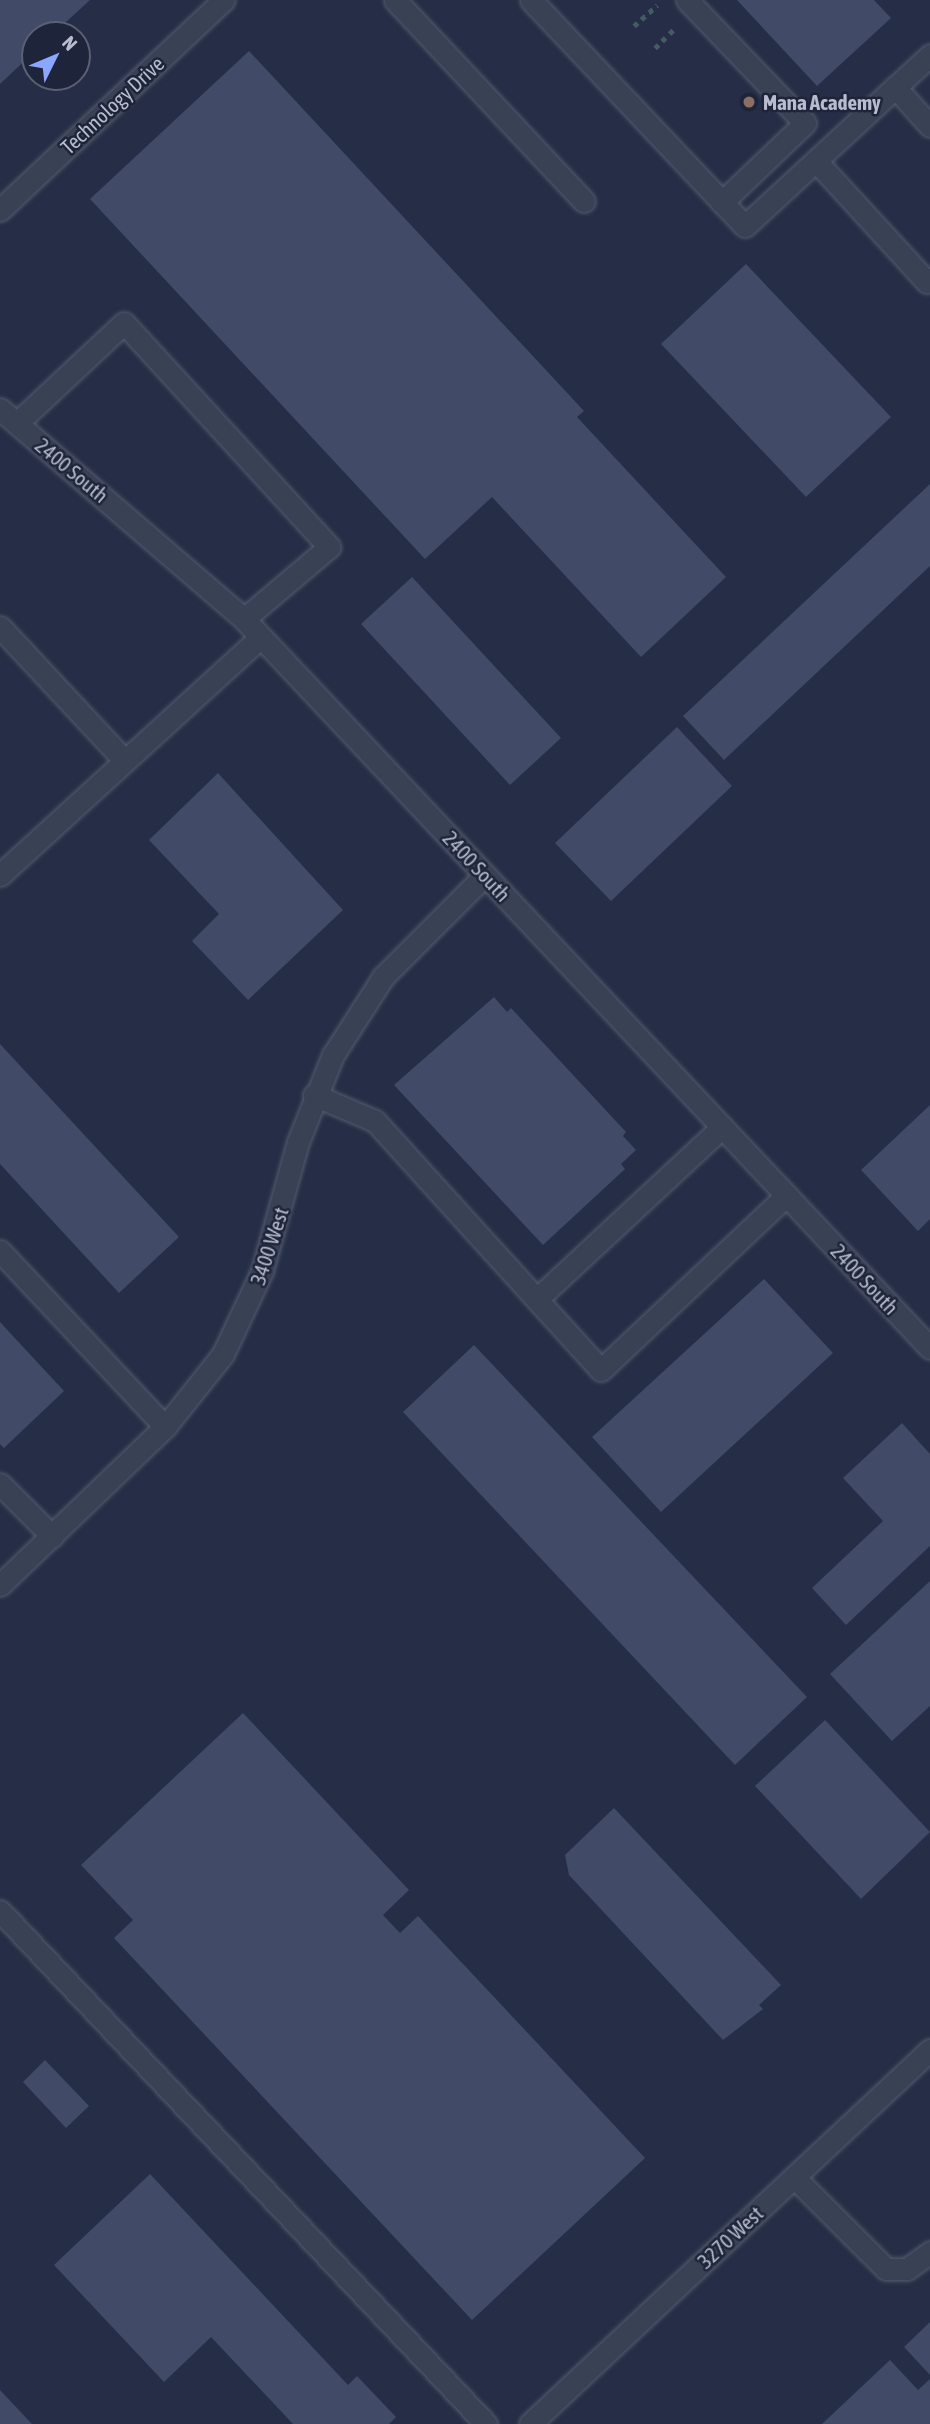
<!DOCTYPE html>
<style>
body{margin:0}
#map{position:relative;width:930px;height:2424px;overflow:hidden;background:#252e46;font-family:"Asap Condensed",sans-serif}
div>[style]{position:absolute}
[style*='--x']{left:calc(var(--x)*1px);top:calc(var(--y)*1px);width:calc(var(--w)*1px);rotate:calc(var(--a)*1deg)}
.building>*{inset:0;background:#414a66}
.path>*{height:4.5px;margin-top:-2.25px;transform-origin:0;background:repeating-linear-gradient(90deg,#455b62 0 5px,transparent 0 10px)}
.roads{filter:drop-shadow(0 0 2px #555b6f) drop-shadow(0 0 2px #555b6f)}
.minor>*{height:21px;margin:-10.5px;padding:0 10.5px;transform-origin:10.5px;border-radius:10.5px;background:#394155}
.dots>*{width:19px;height:19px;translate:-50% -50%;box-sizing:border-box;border:4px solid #1e253a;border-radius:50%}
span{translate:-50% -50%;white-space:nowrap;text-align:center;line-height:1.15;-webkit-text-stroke:5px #1e253a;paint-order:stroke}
.poi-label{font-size:21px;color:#b7bcce;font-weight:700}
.left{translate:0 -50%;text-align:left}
.street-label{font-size:21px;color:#b7bcce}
.north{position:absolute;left:21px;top:21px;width:70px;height:70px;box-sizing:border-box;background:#1e253a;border:2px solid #5b6175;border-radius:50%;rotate:47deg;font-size:19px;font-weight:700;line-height:28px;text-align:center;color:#b7bcce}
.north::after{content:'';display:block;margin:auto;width:24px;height:32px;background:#8ba6ff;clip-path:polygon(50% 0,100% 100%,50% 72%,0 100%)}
</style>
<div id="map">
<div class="building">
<div style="clip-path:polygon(0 0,90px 0,52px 35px,35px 35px,35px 51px,0 84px)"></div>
<div style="clip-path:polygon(737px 0,874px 0,891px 18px,817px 86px)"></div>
<div style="clip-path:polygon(249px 51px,584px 411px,577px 417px,726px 577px,641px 657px,492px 497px,425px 559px,90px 199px)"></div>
<div style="clip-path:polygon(746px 264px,891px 417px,806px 497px,661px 344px)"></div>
<div style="clip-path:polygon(930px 484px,930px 566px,724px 760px,683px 716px)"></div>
<div style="clip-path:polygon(412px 577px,561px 738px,510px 785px,361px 624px)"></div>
<div style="clip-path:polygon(677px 727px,732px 786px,611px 901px,555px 843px)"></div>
<div style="clip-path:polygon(218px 773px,343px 910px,248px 1000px,192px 941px,219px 914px,149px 840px)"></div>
<div style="clip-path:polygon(494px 997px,507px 1012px,511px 1008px,626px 1132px,623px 1136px,636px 1150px,621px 1164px,625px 1169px,543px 1245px,394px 1085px)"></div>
<div style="clip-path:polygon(0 1044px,179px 1237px,119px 1293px,0 1164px)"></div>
<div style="clip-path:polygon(930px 1105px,930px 1219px,918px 1231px,861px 1170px)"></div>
<div style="clip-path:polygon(764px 1279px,833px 1353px,661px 1512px,592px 1437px)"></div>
<div style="clip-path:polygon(0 1322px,64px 1391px,4px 1448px,0 1444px)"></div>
<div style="clip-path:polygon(474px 1345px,807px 1697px,735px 1765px,403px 1412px)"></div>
<div style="clip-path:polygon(902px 1423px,930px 1454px,930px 1546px,846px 1625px,812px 1588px,883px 1521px,843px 1478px)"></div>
<div style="clip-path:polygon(930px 1581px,930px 1706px,892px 1741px,830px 1674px)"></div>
<div style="clip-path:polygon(243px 1713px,409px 1890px,383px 1915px,400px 1933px,418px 1916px,645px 2158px,472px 2320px,114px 1938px,133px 1920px,81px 1865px)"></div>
<div style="clip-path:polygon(825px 1720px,930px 1832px,861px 1899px,755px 1786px)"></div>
<div style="clip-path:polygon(614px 1808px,781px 1985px,759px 2005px,763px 2009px,723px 2040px,569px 1875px,565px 1855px)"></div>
<div style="clip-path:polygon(45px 2060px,89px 2106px,66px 2128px,23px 2082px)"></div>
<div style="clip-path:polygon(150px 2174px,348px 2385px,357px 2376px,396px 2417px,389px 2424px,293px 2424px,211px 2337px,164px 2382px,54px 2265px)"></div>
<div style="clip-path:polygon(930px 2322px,930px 2375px,904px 2347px)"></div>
<div style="clip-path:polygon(890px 2360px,918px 2390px,930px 2379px,930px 2424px,822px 2424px)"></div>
<div style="clip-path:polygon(0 2390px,32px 2424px,0 2424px)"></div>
</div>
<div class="path">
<div style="--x:634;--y:26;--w:31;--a:-42"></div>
<div style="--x:655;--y:48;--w:30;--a:-45"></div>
</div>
<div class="roads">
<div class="minor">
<div style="--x:395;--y:0;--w:276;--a:46.8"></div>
<div style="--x:531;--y:0;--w:311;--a:46.6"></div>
<div style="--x:745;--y:226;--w:252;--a:-42.7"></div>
<div style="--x:687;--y:0;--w:170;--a:46.2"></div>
<div style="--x:805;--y:123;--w:115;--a:136.4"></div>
<div style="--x:895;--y:87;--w:52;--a:48.1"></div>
<div style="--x:816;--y:161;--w:164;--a:47.5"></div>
<div style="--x:927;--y:282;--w:4;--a:-45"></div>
<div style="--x:0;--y:210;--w:307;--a:-43.2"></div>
<div style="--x:0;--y:409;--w:322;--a:40.7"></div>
<div style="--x:244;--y:619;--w:1001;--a:46.74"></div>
<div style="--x:17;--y:423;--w:146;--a:-43.1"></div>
<div style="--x:124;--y:323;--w:304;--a:47.5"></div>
<div style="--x:329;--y:547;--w:111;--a:139.7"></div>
<div style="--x:0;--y:627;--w:182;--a:47"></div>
<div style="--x:0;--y:875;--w:353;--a:-42.4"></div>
<div style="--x:314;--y:1095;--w:66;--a:23.1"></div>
<div style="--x:375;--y:1121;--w:336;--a:47.8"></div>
<div style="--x:601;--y:1370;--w:255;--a:-43.3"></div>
<div style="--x:0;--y:1251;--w:241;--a:46.8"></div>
<div style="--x:537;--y:1299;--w:253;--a:-42.9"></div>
<div style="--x:0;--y:1484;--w:74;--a:45"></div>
<div style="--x:0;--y:1585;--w:228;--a:-43.8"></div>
<div style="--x:165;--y:1427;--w:93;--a:-51.5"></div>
<div style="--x:223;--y:1354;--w:92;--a:-64.8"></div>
<div style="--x:262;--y:1271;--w:134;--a:-74.4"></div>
<div style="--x:298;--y:1142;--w:94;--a:-68.1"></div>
<div style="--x:333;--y:1055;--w:93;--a:-57.3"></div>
<div style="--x:383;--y:977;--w:144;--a:-45"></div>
<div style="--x:0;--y:1911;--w:707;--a:46.55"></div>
<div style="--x:794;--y:2177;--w:130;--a:45"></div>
<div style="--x:886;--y:2269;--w:21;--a:0"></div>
<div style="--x:907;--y:2269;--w:29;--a:-36"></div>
<div style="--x:530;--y:2424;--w:548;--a:-43.08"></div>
</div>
</div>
<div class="dots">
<div style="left:749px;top:102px;background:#8d6e63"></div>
</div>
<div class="poi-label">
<span class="left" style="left:763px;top:102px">Mana Academy</span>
</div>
<div class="street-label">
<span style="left:112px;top:105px;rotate:-43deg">Technology Drive</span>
<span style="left:72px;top:470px;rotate:40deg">2400 South</span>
<span style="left:477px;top:866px;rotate:47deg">2400 South</span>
<span style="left:269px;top:1246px;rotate:-72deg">3400 West</span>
<span style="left:865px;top:1279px;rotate:47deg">2400 South</span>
<span style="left:730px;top:2237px;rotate:-43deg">3270 West</span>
</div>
<div class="north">N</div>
</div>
